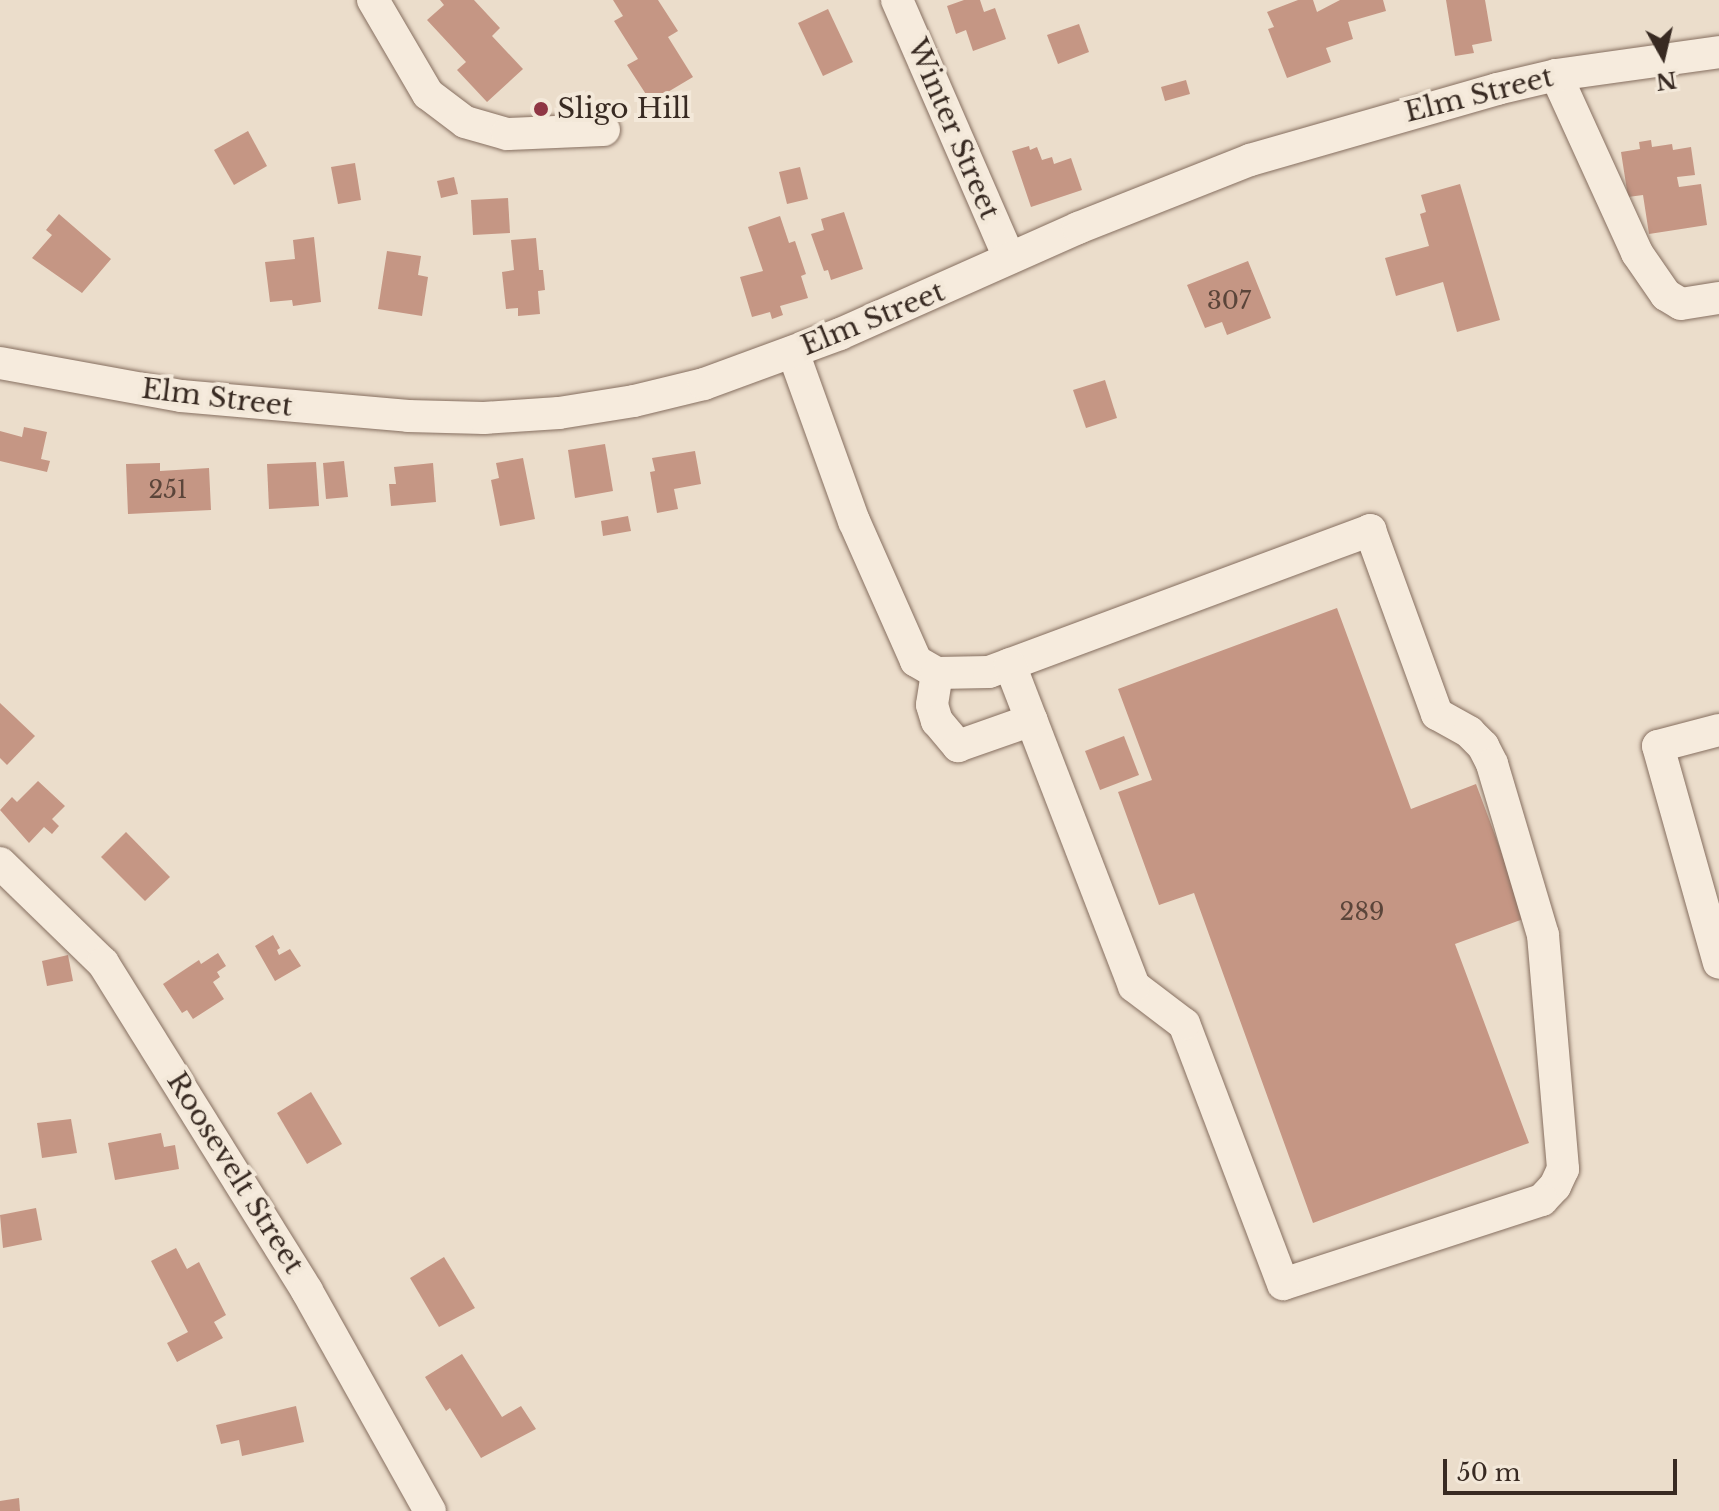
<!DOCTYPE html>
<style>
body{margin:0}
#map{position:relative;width:1719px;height:1511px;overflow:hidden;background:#ebddcb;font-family:"Libre Baskerville",serif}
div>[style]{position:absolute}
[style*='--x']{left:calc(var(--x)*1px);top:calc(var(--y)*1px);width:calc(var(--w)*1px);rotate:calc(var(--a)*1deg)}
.building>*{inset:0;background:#c59684}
.roads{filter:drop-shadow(0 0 2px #866f60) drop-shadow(0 0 2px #866f60)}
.minor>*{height:32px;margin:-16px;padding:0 16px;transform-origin:16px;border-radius:16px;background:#f6ebdd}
.dots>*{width:22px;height:22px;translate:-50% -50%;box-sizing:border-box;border:4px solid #f3e8d9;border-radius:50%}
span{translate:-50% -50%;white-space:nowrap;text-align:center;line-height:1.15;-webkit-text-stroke:8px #f3e8d9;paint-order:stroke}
.number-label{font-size:24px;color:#5b453a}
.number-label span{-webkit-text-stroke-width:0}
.street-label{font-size:28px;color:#382a22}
.poi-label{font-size:28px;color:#382a22}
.left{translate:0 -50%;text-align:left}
.north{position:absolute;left:1623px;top:16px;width:80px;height:80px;-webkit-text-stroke:6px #f3e8d9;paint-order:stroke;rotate:172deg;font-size:22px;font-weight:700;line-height:32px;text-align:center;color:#382a22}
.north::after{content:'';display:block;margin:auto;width:28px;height:36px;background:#382a22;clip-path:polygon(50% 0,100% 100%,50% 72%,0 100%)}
.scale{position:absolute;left:1443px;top:1459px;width:234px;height:36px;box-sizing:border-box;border:4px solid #382a22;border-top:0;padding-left:10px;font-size:24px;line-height:28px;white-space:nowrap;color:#382a22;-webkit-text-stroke:6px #f3e8d9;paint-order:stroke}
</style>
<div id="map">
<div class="building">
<div style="clip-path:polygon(440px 0,474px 0,500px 28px,492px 36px,523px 69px,487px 102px,457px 70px,466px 62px,427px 20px,444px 5px)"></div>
<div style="clip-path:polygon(613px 0,658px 0,678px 31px,668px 37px,693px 77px,651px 102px,627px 65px,638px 59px,614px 21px,623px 16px)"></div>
<div style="clip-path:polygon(964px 0,980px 0,984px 12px,995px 8px,1006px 39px,973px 51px,966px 30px,956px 34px,947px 6px)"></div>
<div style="clip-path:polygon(1298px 0,1313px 0,1317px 12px,1340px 0,1383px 0,1386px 11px,1348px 22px,1353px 39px,1326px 48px,1331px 62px,1287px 78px,1268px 29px,1274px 27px,1267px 12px)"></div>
<div style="clip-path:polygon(1446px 0,1485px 0,1492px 41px,1472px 45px,1474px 53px,1455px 56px)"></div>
<div style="clip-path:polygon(828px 9px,853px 62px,823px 76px,798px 23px)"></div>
<div style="clip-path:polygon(1079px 24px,1089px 52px,1058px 64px,1047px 35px)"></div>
<div style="clip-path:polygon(1186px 80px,1190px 94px,1165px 101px,1161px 87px)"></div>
<div style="clip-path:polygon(248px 131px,267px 166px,234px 185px,214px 150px)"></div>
<div style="clip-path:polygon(1651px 140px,1652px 147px,1672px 144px,1673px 150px,1691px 147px,1695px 175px,1677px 177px,1679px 187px,1701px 184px,1707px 225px,1649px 234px,1643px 195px,1628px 197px,1621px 152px,1640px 149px,1639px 142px)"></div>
<div style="clip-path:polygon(1029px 146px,1030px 150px,1037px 147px,1042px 160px,1052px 157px,1054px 164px,1071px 158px,1082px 190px,1031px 207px,1012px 151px)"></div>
<div style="clip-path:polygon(355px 163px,361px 200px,338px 204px,331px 167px)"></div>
<div style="clip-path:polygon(800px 167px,808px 199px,787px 204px,779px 172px)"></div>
<div style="clip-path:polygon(454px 177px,458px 194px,441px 198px,437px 181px)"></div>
<div style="clip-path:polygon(1460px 184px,1500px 320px,1457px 332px,1443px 282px,1396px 296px,1385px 258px,1429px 246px,1420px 214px,1426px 212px,1421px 195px)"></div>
<div style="clip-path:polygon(508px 198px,510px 233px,473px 235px,471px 200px)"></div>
<div style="clip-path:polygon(844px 212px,863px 269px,831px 280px,828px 270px,824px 271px,811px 234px,824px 230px,821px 219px)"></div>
<div style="clip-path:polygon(59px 214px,111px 259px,82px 293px,32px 258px,52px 235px,46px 230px)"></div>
<div style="clip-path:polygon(780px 216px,789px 243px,795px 241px,806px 274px,801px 276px,808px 298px,780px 306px,783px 315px,772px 319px,770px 312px,752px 317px,740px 277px,763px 271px,748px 227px)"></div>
<div style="clip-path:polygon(314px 237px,321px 302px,293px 306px,292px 300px,270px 302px,265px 262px,295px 259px,293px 240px)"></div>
<div style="clip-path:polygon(536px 238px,539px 270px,543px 270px,545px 290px,538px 291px,540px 314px,518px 316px,518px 308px,506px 309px,502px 272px,514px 270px,511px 240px)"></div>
<div style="clip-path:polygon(387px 251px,421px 256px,418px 275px,428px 277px,422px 316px,378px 309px)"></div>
<div style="clip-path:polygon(1248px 261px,1271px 318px,1227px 335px,1222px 322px,1205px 328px,1187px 285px)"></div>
<div style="clip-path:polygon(1105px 380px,1117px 418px,1086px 428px,1073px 390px)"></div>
<div style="clip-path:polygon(24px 427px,47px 432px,41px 459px,50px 461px,47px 472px,0 461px,0 431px,22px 437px)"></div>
<div style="clip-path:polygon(605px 444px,613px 491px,575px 498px,568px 450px)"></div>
<div style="clip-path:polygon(695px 451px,701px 484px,674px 489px,678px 509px,657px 513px,650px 472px,655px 471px,652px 458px)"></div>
<div style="clip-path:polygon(523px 458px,535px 519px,500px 526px,491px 480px,499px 478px,496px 463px)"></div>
<div style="clip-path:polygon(344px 461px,348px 497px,326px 499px,323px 463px)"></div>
<div style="clip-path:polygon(316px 462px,319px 506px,269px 509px,267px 464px)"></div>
<div style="clip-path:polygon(160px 463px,160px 471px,209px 468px,211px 510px,128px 514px,126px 464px)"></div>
<div style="clip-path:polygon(433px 463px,436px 502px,391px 506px,389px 484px,396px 484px,394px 467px)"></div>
<div style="clip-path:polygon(628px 516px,631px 531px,603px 536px,601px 521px)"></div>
<div style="clip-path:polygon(1337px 608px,1411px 809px,1476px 784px,1526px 918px,1455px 944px,1529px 1143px,1313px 1223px,1194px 893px,1159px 905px,1118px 792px,1152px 780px,1118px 689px)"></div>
<div style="clip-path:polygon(0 703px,35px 736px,7px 765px,0 758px)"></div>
<div style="clip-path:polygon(1124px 736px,1139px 775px,1100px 790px,1085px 751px)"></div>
<div style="clip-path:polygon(38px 781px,65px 806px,52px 819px,59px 826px,52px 834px,44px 827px,29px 843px,0 810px,12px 797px,17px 802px)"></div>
<div style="clip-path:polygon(126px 832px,170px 877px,145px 901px,101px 857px)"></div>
<div style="clip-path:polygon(273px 935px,280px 948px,277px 950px,279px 955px,290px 949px,301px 966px,275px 981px,255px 946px)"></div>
<div style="clip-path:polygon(218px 953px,226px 966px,217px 972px,220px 977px,213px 982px,224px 999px,193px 1019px,187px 1010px,182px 1013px,163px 984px,199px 960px,201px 964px)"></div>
<div style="clip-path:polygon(68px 955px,73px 981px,47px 986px,42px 961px)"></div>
<div style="clip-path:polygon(311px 1092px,342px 1144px,307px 1164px,277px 1113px)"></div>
<div style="clip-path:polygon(71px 1119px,77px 1153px,42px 1158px,37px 1123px)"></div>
<div style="clip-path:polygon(161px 1133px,164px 1147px,175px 1145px,179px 1169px,115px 1180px,108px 1143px)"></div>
<div style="clip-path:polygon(36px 1208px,42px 1240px,3px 1248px,0 1215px)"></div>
<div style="clip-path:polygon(176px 1248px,187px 1269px,199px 1262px,226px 1315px,214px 1322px,223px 1338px,177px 1362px,167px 1343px,188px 1332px,151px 1261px)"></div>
<div style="clip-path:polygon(444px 1257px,475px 1308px,439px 1327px,410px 1278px)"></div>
<div style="clip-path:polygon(462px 1354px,502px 1417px,521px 1406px,536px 1429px,481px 1458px,450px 1408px,446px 1411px,425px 1377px)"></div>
<div style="clip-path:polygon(296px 1406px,304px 1442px,242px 1456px,239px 1440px,221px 1444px,216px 1425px)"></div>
<div style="clip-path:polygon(19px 1498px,20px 1511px,0 1511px,0 1501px)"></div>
</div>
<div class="roads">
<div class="minor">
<div style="--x:373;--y:0;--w:109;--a:59.7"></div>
<div style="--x:428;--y:94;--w:46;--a:37.1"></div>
<div style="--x:465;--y:122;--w:44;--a:15.9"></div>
<div style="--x:507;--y:134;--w:97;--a:-2.4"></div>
<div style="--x:897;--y:0;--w:281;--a:66.5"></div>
<div style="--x:1556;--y:75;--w:196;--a:65.5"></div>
<div style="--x:1637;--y:253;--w:51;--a:55.4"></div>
<div style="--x:1666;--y:295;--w:17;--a:31"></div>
<div style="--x:1681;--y:304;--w:38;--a:-9"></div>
<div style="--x:793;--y:352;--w:180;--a:70.2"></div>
<div style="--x:854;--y:521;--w:153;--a:66.1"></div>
<div style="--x:916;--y:661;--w:24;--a:30"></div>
<div style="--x:937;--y:673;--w:52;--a:-1.1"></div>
<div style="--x:989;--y:672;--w:407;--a:-20.4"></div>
<div style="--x:1370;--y:530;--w:196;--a:70"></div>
<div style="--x:1437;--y:714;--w:37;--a:29"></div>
<div style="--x:1469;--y:732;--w:20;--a:45"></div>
<div style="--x:1483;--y:746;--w:20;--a:63"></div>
<div style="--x:1492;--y:764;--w:178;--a:73.4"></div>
<div style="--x:1543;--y:935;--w:235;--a:85.1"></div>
<div style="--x:1563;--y:1169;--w:19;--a:115"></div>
<div style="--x:1555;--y:1186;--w:19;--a:133"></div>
<div style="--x:1542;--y:1200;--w:272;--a:162"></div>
<div style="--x:1283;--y:1284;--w:278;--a:-110.8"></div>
<div style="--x:1184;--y:1024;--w:63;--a:-142.8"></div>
<div style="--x:1134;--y:986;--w:345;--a:-111.1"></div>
<div style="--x:0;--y:363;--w:184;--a:10.3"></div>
<div style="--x:181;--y:396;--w:228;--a:5"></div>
<div style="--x:408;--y:416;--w:76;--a:1.5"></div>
<div style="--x:484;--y:418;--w:75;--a:-3.8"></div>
<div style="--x:559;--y:413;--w:76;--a:-9.1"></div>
<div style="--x:634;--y:401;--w:72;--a:-13.7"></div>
<div style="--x:704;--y:384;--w:145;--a:-20.2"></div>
<div style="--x:840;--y:334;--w:261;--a:-24"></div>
<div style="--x:1078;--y:228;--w:185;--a:-21.6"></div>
<div style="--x:1250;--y:160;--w:257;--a:-16"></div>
<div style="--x:1497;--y:89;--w:61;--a:-13.3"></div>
<div style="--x:1556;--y:75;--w:165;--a:-8"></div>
<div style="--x:937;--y:673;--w:32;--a:99"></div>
<div style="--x:932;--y:705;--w:17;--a:73"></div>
<div style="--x:937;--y:721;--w:33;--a:50"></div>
<div style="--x:958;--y:746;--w:78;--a:-19.4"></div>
<div style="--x:1719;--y:730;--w:63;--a:165.3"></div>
<div style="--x:1658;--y:746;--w:225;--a:74.3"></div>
<div style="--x:0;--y:863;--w:144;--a:44.2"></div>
<div style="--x:103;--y:963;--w:386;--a:58.1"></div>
<div style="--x:307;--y:1291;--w:252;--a:60.8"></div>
</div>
</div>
<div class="dots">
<div style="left:541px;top:109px;background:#8f3644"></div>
</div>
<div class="number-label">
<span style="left:1229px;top:301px">307</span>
<span style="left:168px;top:490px">251</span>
<span style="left:1362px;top:912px">289</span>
</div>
<div class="street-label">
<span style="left:1479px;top:95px;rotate:-14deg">Elm Street</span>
<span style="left:953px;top:129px;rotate:67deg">Winter Street</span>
<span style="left:873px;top:319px;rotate:-22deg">Elm Street</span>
<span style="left:217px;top:398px;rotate:7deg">Elm Street</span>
<span style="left:235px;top:1173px;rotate:58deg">Roosevelt Street</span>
</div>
<div class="poi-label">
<span class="left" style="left:557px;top:109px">Sligo Hill</span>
</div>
<div class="north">N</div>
<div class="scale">50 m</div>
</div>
